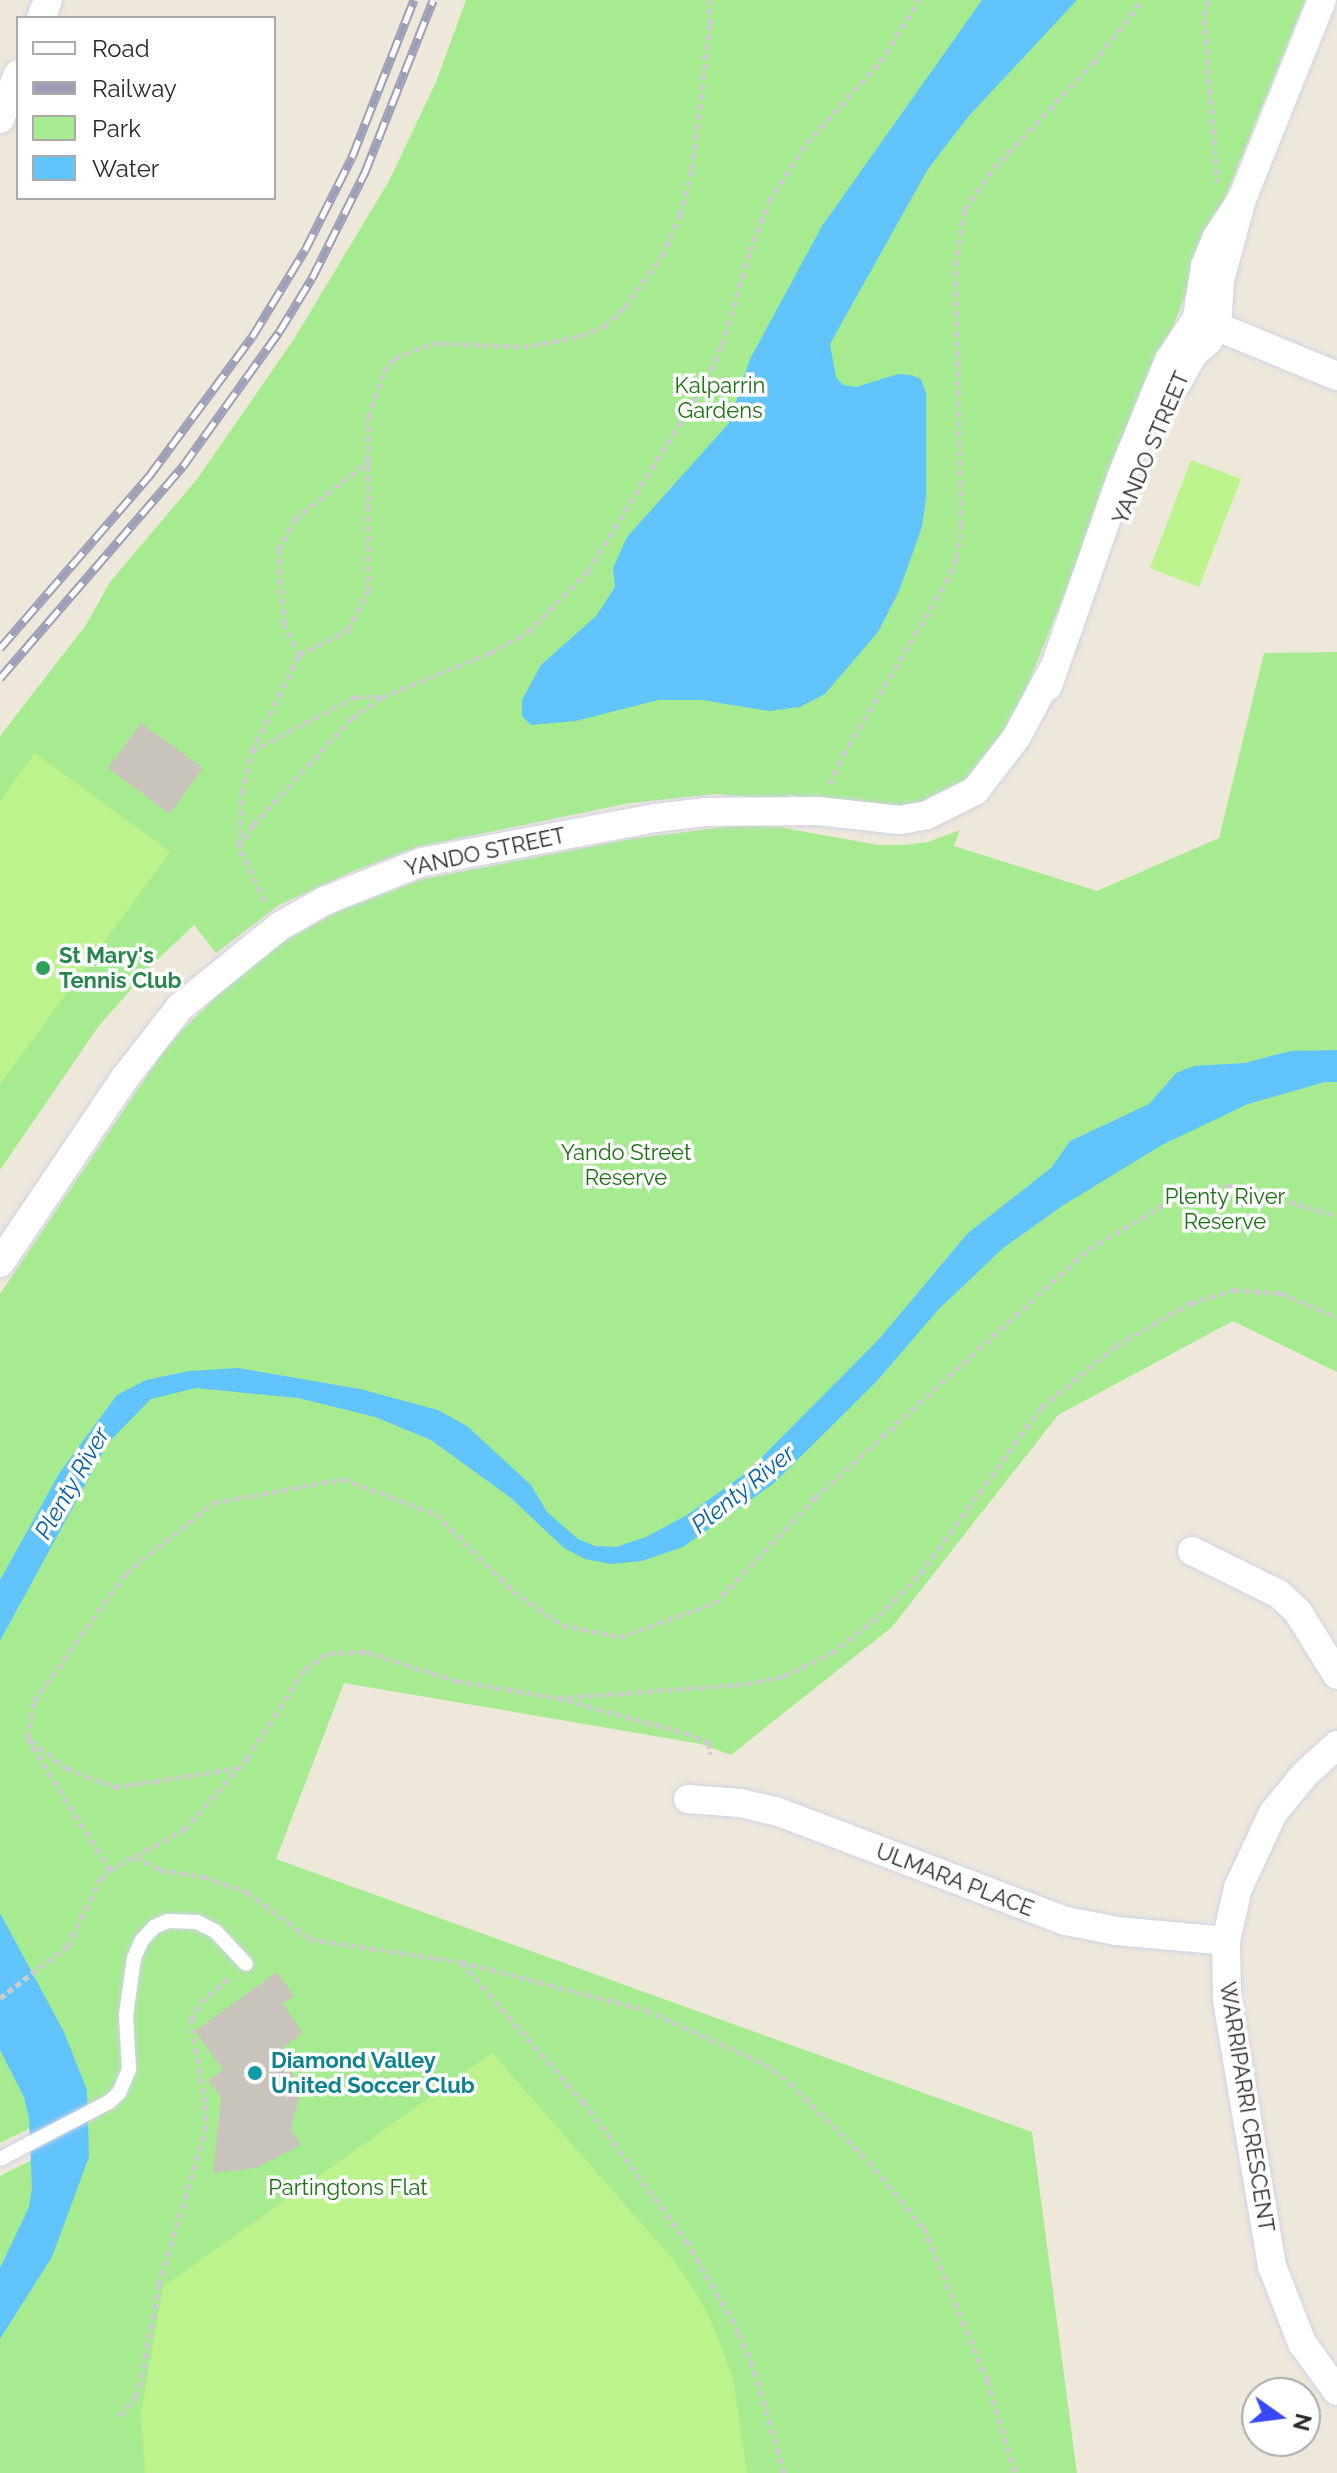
<!DOCTYPE html>
<style>
body{margin:0}
#map{position:relative;width:1337px;height:2473px;overflow:hidden;background:#eee8db;font-family:Raleway,sans-serif}
div>[style]{position:absolute}
[style*='--x']{left:calc(var(--x)*1px);top:calc(var(--y)*1px);width:calc(var(--w)*1px);rotate:calc(var(--a)*1deg)}
.green>*{inset:0;background:#a7eb91}
.pitch>*{inset:0;background:#bdf38c}
.water>*{inset:0;background:#62c4fc}
.building>*{inset:0;background:#c9c4bb}
.path>*{height:5px;margin-top:-2.5px;transform-origin:0;background:repeating-linear-gradient(90deg,#ccc 0 6px,transparent 0 10px)}
.roads{filter:drop-shadow(0 0 2px #d0d2e5) drop-shadow(0 0 2px #d0d2e5)}
.service>*{height:14px;margin:-7px;padding:0 7px;transform-origin:7px;border-radius:7px;background:#fff}
.minor>*{height:28px;margin:-14px;padding:0 14px;transform-origin:14px;border-radius:14px;background:#fff}
.rail>*{height:9px;margin-top:-4.5px;transform-origin:0;background:repeating-linear-gradient(90deg,#fff 0 18px,#9d9eb7 0 36px);box-sizing:border-box;border-block:2px solid #9d9eb7}
.dots>*{width:22px;height:22px;translate:-50% -50%;box-sizing:border-box;border:4px solid #fff;border-radius:50%}
span{translate:-50% -50%;white-space:nowrap;text-align:center;line-height:1.15;-webkit-text-stroke:7px #fff;paint-order:stroke}
.park-label{font-size:22px;color:#1d7012}
.street-label{font-size:22px;color:#2a2a2a}
.leisure-label{font-size:22px;color:#27864d;font-weight:700}
.left{translate:0 -50%;text-align:left}
.culture-label{font-size:22px;color:#0d838f;font-weight:700}
.water-label{font-size:24px;color:#005fa9;font-style:italic}
.legend{position:absolute;left:16px;top:16px;width:260px;height:184px;box-sizing:border-box;background:#fff;border:2px solid #aaa;margin:0;padding:10px 14px;list-style:none;font-size:24px;color:#2a2a2a}
.legend li{display:flex;align-items:center;gap:16px;height:40px}
.legend b{width:40px;border:2px solid #aaa}
.north{position:absolute;left:1241px;top:2377px;width:80px;height:80px;box-sizing:border-box;background:#fff;border:2px solid #aaa;border-radius:50%;rotate:104deg;font-size:22px;font-weight:700;line-height:32px;text-align:center;color:#2a2a2a}
.north::after{content:'';display:block;margin:auto;width:28px;height:36px;background:#3749ff;clip-path:polygon(50% 0,100% 100%,50% 72%,0 100%)}
</style>
<div id="map">
<div class="green">
<div style="clip-path:polygon(466px 0,1305px 0,1011px 726px,975px 780px,928px 806px,871px 812px,790px 795px,779px 800px,716px 794px,630px 803px,417px 847px,349px 873px,279px 905px,216px 953px,194px 925px,154px 963px,98px 1027px,0 1170px,0 736px,86px 625px,110px 582px,198px 478px,294px 339px,389px 181px,436px 82px)"></div>
<div style="clip-path:polygon(1337px 652px,1337px 1372px,1233px 1321px,1058px 1415px,892px 1627px,731px 1755px,701px 1744px,344px 1683px,276px 1859px,1032px 2132px,1077px 2473px,0 2473px,0 2176px,67px 2142px,63px 2112px,0 2143px,0 1294px,169px 1043px,239px 974px,278px 945px,337px 912px,423px 879px,630px 839px,740px 825px,779px 827px,878px 845px,904px 845px,928px 842px,960px 830px,954px 846px,1097px 891px,1219px 838px,1264px 653px)"></div>
</div>
<div class="pitch">
<div style="clip-path:polygon(1191px 460px,1241px 479px,1199px 587px,1150px 568px)"></div>
<div style="clip-path:polygon(35px 753px,170px 852px,0 1084px,0 801px)"></div>
<div style="clip-path:polygon(492px 2053px,676px 2263px,694px 2290px,710px 2318px,733px 2378px,747px 2473px,145px 2473px,141px 2414px,163px 2287px)"></div>
</div>
<div class="water">
<div style="clip-path:polygon(982px 0,1077px 0,968px 117px,928px 169px,830px 344px,836px 377px,843px 385px,856px 387px,898px 374px,911px 375px,921px 379px,926px 393px,926px 498px,922px 527px,899px 591px,878px 632px,825px 694px,800px 707px,769px 711px,702px 700px,658px 700px,576px 721px,531px 725px,522px 716px,522px 700px,541px 665px,596px 616px,615px 587px,613px 568px,627px 537px,729px 423px,750px 359px,822px 226px)"></div>
<div style="clip-path:polygon(1337px 1050px,1337px 1082px,1325px 1082px,1248px 1104px,1162px 1145px,1062px 1206px,1002px 1249px,938px 1310px,877px 1381px,773px 1484px,683px 1547px,642px 1561px,611px 1564px,585px 1559px,564px 1548px,511px 1498px,431px 1440px,375px 1417px,298px 1398px,196px 1388px,151px 1399px,108px 1443px,0 1641px,0 1580px,60px 1472px,117px 1395px,146px 1380px,189px 1371px,238px 1368px,360px 1389px,438px 1410px,467px 1426px,506px 1462px,531px 1485px,547px 1512px,578px 1539px,595px 1546px,616px 1547px,646px 1537px,687px 1515px,746px 1473px,880px 1338px,967px 1234px,1052px 1167px,1070px 1141px,1149px 1104px,1176px 1073px,1194px 1066px,1245px 1063px,1290px 1051px)"></div>
<div style="clip-path:polygon(0 1913px,64px 2032px,87px 2090px,89px 2157px,52px 2257px,0 2339px,0 2268px,29px 2207px,32px 2188px,29px 2118px,24px 2097px,0 2050px)"></div>
</div>
<div class="building">
<div style="clip-path:polygon(141px 723px,203px 768px,170px 814px,108px 768px)"></div>
<div style="clip-path:polygon(277px 1972px,294px 1996px,283px 2004px,303px 2033px,278px 2051px,293px 2074px,299px 2099px,291px 2129px,301px 2145px,256px 2168px,213px 2173px,221px 2097px,208px 2080px,223px 2070px,195px 2031px)"></div>
</div>
<div class="path">
<div style="--x:1208;--y:0;--w:19;--a:102"></div>
<div style="--x:1204;--y:19;--w:164;--a:85.4"></div>
<div style="--x:299;--y:655;--w:34;--a:-116"></div>
<div style="--x:284;--y:624;--w:74;--a:-94.6"></div>
<div style="--x:278;--y:550;--w:35;--a:-61"></div>
<div style="--x:295;--y:519;--w:92;--a:-38.4"></div>
<div style="--x:252;--y:751;--w:116;--a:-27.7"></div>
<div style="--x:355;--y:697;--w:26;--a:0"></div>
<div style="--x:830;--y:784;--w:32;--a:-66"></div>
<div style="--x:843;--y:755;--w:200;--a:-59.1"></div>
<div style="--x:946;--y:583;--w:27;--a:-68"></div>
<div style="--x:956;--y:558;--w:32;--a:-81"></div>
<div style="--x:961;--y:526;--w:261;--a:-91.3"></div>
<div style="--x:955;--y:265;--w:57;--a:-79.9"></div>
<div style="--x:965;--y:209;--w:50;--a:-54.7"></div>
<div style="--x:994;--y:168;--w:144;--a:-46.7"></div>
<div style="--x:1093;--y:63;--w:80;--a:-51.6"></div>
<div style="--x:239;--y:845;--w:52;--a:-86.7"></div>
<div style="--x:242;--y:793;--w:43;--a:-76.6"></div>
<div style="--x:252;--y:751;--w:107;--a:-63.9"></div>
<div style="--x:299;--y:655;--w:55;--a:-27"></div>
<div style="--x:348;--y:630;--w:44;--a:-62.9"></div>
<div style="--x:368;--y:591;--w:174;--a:-90"></div>
<div style="--x:368;--y:417;--w:49;--a:-70.8"></div>
<div style="--x:384;--y:371;--w:17;--a:-50"></div>
<div style="--x:395;--y:358;--w:41;--a:-21.5"></div>
<div style="--x:433;--y:343;--w:90;--a:2.5"></div>
<div style="--x:523;--y:347;--w:59;--a:-10.7"></div>
<div style="--x:581;--y:336;--w:25;--a:-23"></div>
<div style="--x:604;--y:326;--w:28;--a:-42"></div>
<div style="--x:625;--y:307;--w:63;--a:-54"></div>
<div style="--x:662;--y:256;--w:45;--a:-66.3"></div>
<div style="--x:680;--y:215;--w:48;--a:-75.4"></div>
<div style="--x:692;--y:169;--w:146;--a:-82.9"></div>
<div style="--x:710;--y:24;--w:24;--a:-92"></div>
<div style="--x:265;--y:901;--w:60;--a:-115.7"></div>
<div style="--x:239;--y:847;--w:26;--a:-58"></div>
<div style="--x:253;--y:825;--w:146;--a:-47.2"></div>
<div style="--x:352;--y:718;--w:37;--a:-35"></div>
<div style="--x:382;--y:697;--w:117;--a:-22.2"></div>
<div style="--x:490;--y:653;--w:43;--a:-28.9"></div>
<div style="--x:528;--y:632;--w:86;--a:-45.5"></div>
<div style="--x:588;--y:571;--w:225;--a:-58.1"></div>
<div style="--x:707;--y:380;--w:38;--a:-67"></div>
<div style="--x:722;--y:345;--w:98;--a:-73.4"></div>
<div style="--x:750;--y:251;--w:53;--a:-69.2"></div>
<div style="--x:769;--y:201;--w:69;--a:-56.8"></div>
<div style="--x:807;--y:143;--w:109;--a:-48"></div>
<div style="--x:880;--y:62;--w:73;--a:-57.8"></div>
<div style="--x:558;--y:1698;--w:132;--a:15.4"></div>
<div style="--x:685;--y:1733;--w:26;--a:21"></div>
<div style="--x:709;--y:1742;--w:12;--a:85"></div>
<div style="--x:31;--y:1741;--w:44;--a:37.6"></div>
<div style="--x:66;--y:1768;--w:53;--a:21.2"></div>
<div style="--x:115;--y:1787;--w:125;--a:-8.7"></div>
<div style="--x:136;--y:1857;--w:27;--a:28"></div>
<div style="--x:160;--y:1870;--w:45;--a:9"></div>
<div style="--x:204;--y:1877;--w:46;--a:19.2"></div>
<div style="--x:247;--y:1892;--w:79;--a:36.7"></div>
<div style="--x:310;--y:1939;--w:153;--a:8.7"></div>
<div style="--x:110;--y:1870;--w:156;--a:-122.2"></div>
<div style="--x:27;--y:1738;--w:38;--a:-79"></div>
<div style="--x:34;--y:1701;--w:158;--a:-54.3"></div>
<div style="--x:126;--y:1573;--w:112;--a:-38.8"></div>
<div style="--x:213;--y:1503;--w:132;--a:-10.5"></div>
<div style="--x:343;--y:1479;--w:99;--a:20.6"></div>
<div style="--x:436;--y:1514;--w:109;--a:45"></div>
<div style="--x:513;--y:1591;--w:60;--a:34.8"></div>
<div style="--x:562;--y:1625;--w:59;--a:11.7"></div>
<div style="--x:620;--y:1637;--w:101;--a:-19.7"></div>
<div style="--x:715;--y:1603;--w:145;--a:-46.4"></div>
<div style="--x:815;--y:1498;--w:370;--a:-42.3"></div>
<div style="--x:1089;--y:1249;--w:91;--a:-30.5"></div>
<div style="--x:1167;--y:1203;--w:66;--a:-15.7"></div>
<div style="--x:1231;--y:1185;--w:110;--a:16.3"></div>
<div style="--x:0;--y:1998;--w:86;--a:-37.4"></div>
<div style="--x:68;--y:1946;--w:74;--a:-64.5"></div>
<div style="--x:100;--y:1879;--w:13;--a:-42"></div>
<div style="--x:110;--y:1870;--w:84;--a:-28.4"></div>
<div style="--x:184;--y:1830;--w:95;--a:-48.4"></div>
<div style="--x:247;--y:1759;--w:107;--a:-57.2"></div>
<div style="--x:305;--y:1669;--w:29;--a:-34"></div>
<div style="--x:329;--y:1653;--w:37;--a:-2"></div>
<div style="--x:366;--y:1652;--w:96;--a:17.7"></div>
<div style="--x:457;--y:1681;--w:101;--a:9.6"></div>
<div style="--x:557;--y:1698;--w:191;--a:-4.2"></div>
<div style="--x:747;--y:1684;--w:38;--a:-12"></div>
<div style="--x:784;--y:1676;--w:53;--a:-25.6"></div>
<div style="--x:832;--y:1653;--w:60;--a:-38.2"></div>
<div style="--x:879;--y:1616;--w:59;--a:-45.7"></div>
<div style="--x:920;--y:1574;--w:207;--a:-53.9"></div>
<div style="--x:1042;--y:1407;--w:97;--a:-39.6"></div>
<div style="--x:1117;--y:1345;--w:85;--a:-29.6"></div>
<div style="--x:1191;--y:1303;--w:45;--a:-16.8"></div>
<div style="--x:1234;--y:1290;--w:46;--a:3.7"></div>
<div style="--x:1280;--y:1293;--w:62;--a:22.8"></div>
<div style="--x:120;--y:2416;--w:24;--a:-52"></div>
<div style="--x:135;--y:2397;--w:20;--a:-70"></div>
<div style="--x:142;--y:2378;--w:95;--a:-79.6"></div>
<div style="--x:159;--y:2285;--w:161;--a:-73.4"></div>
<div style="--x:205;--y:2131;--w:28;--a:-90"></div>
<div style="--x:205;--y:2103;--w:84;--a:-99.6"></div>
<div style="--x:191;--y:2020;--w:21;--a:-61"></div>
<div style="--x:201;--y:2002;--w:38;--a:-40"></div>
<div style="--x:784;--y:2473;--w:101;--a:-106.1"></div>
<div style="--x:756;--y:2376;--w:47;--a:-111.1"></div>
<div style="--x:739;--y:2332;--w:103;--a:-119.8"></div>
<div style="--x:688;--y:2243;--w:174;--a:-126.6"></div>
<div style="--x:584;--y:2103;--w:187;--a:-131.1"></div>
<div style="--x:461;--y:1962;--w:191;--a:14.5"></div>
<div style="--x:646;--y:2010;--w:131;--a:24.4"></div>
<div style="--x:765;--y:2064;--w:31;--a:37"></div>
<div style="--x:790;--y:2083;--w:110;--a:45"></div>
<div style="--x:868;--y:2161;--w:87;--a:50.1"></div>
<div style="--x:924;--y:2228;--w:165;--a:67.5"></div>
<div style="--x:987;--y:2380;--w:97;--a:73.2"></div>
</div>
<div class="roads">
<div class="service">
<div style="--x:0;--y:2159;--w:123;--a:-27.6"></div>
<div style="--x:109;--y:2102;--w:13;--a:-42"></div>
<div style="--x:119;--y:2093;--w:26;--a:-67"></div>
<div style="--x:129;--y:2069;--w:54;--a:-93.2"></div>
<div style="--x:126;--y:2015;--w:58;--a:-82"></div>
<div style="--x:134;--y:1958;--w:20;--a:-66"></div>
<div style="--x:142;--y:1940;--w:18;--a:-47"></div>
<div style="--x:154;--y:1927;--w:15;--a:-23"></div>
<div style="--x:168;--y:1921;--w:29;--a:2"></div>
<div style="--x:197;--y:1922;--w:20;--a:27"></div>
<div style="--x:215;--y:1931;--w:45;--a:46.8"></div>
</div>
<div class="minor">
<div style="--x:41;--y:18;--w:19;--a:-69"></div>
<div style="--x:0;--y:119;--w:48;--a:-68.2"></div>
<div style="--x:1201;--y:320;--w:147;--a:22.4"></div>
<div style="--x:1177;--y:383;--w:33;--a:-61"></div>
<div style="--x:1193;--y:354;--w:20;--a:-41"></div>
<div style="--x:1208;--y:341;--w:17;--a:-57"></div>
<div style="--x:1217;--y:327;--w:47;--a:-86.3"></div>
<div style="--x:1220;--y:280;--w:84;--a:-74.8"></div>
<div style="--x:1242;--y:199;--w:214;--a:-68.1"></div>
<div style="--x:1048;--y:686;--w:218;--a:-70.7"></div>
<div style="--x:1120;--y:480;--w:130;--a:-67.8"></div>
<div style="--x:1169;--y:360;--w:50;--a:-56.3"></div>
<div style="--x:1197;--y:318;--w:53;--a:-81.3"></div>
<div style="--x:1205;--y:266;--w:31;--a:-68"></div>
<div style="--x:1217;--y:237;--w:45;--a:-56.7"></div>
<div style="--x:0;--y:1263;--w:222;--a:-56"></div>
<div style="--x:124;--y:1079;--w:91;--a:-52.1"></div>
<div style="--x:180;--y:1007;--w:129;--a:-39"></div>
<div style="--x:280;--y:926;--w:51;--a:-29.6"></div>
<div style="--x:324;--y:901;--w:105;--a:-21.7"></div>
<div style="--x:422;--y:862;--w:237;--a:-10.7"></div>
<div style="--x:655;--y:818;--w:50;--a:-6.8"></div>
<div style="--x:705;--y:812;--w:113;--a:-0.5"></div>
<div style="--x:818;--y:811;--w:82;--a:6.3"></div>
<div style="--x:900;--y:820;--w:27;--a:-10"></div>
<div style="--x:927;--y:815;--w:54;--a:-26.6"></div>
<div style="--x:975;--y:791;--w:67;--a:-52.3"></div>
<div style="--x:1016;--y:738;--w:76;--a:-61.8"></div>
<div style="--x:1192;--y:1551;--w:97;--a:26.3"></div>
<div style="--x:1279;--y:1594;--w:26;--a:43"></div>
<div style="--x:1298;--y:1612;--w:74;--a:58.2"></div>
<div style="--x:1337;--y:1745;--w:43;--a:137.8"></div>
<div style="--x:1305;--y:1774;--w:50;--a:129.4"></div>
<div style="--x:1273;--y:1813;--w:83;--a:115"></div>
<div style="--x:1238;--y:1888;--w:54;--a:102.8"></div>
<div style="--x:1226;--y:1941;--w:59;--a:89"></div>
<div style="--x:1227;--y:2000;--w:270;--a:80.4"></div>
<div style="--x:1272;--y:2266;--w:83;--a:68.7"></div>
<div style="--x:1302;--y:2343;--w:59;--a:53.9"></div>
<div style="--x:688;--y:1799;--w:52;--a:4.4"></div>
<div style="--x:740;--y:1803;--w:37;--a:13"></div>
<div style="--x:776;--y:1811;--w:310;--a:20.8"></div>
<div style="--x:1066;--y:1921;--w:52;--a:11.1"></div>
<div style="--x:1117;--y:1931;--w:109;--a:5.2"></div>
</div>
</div>
<div class="rail">
<div style="--x:0;--y:648;--w:228;--a:-49.1"></div>
<div style="--x:149;--y:476;--w:173;--a:-53.5"></div>
<div style="--x:252;--y:337;--w:102;--a:-58.7"></div>
<div style="--x:305;--y:250;--w:104;--a:-63.2"></div>
<div style="--x:352;--y:157;--w:169;--a:-68.5"></div>
<div style="--x:0;--y:678;--w:280;--a:-49.2"></div>
<div style="--x:183;--y:466;--w:165;--a:-54.4"></div>
<div style="--x:279;--y:332;--w:63;--a:-58.6"></div>
<div style="--x:312;--y:278;--w:119;--a:-63.4"></div>
<div style="--x:365;--y:172;--w:185;--a:-68.4"></div>
</div>
<div class="dots">
<div style="left:43px;top:968px;background:#2e9e5b"></div>
<div style="left:255px;top:2073px;background:#0f9aa8"></div>
</div>
<div class="park-label">
<span style="left:720px;top:398px">Kalparrin<br>Gardens</span>
<span style="left:626px;top:1165px">Yando Street<br>Reserve</span>
<span style="left:1225px;top:1209px">Plenty River<br>Reserve</span>
<span style="left:348px;top:2188px">Partingtons Flat</span>
</div>
<div class="street-label">
<span style="left:1151px;top:448px;rotate:-67deg">YANDO STREET</span>
<span style="left:485px;top:852px;rotate:-12deg">YANDO STREET</span>
<span style="left:955px;top:1880px;rotate:21deg">ULMARA PLACE</span>
<span style="left:1247px;top:2107px;rotate:81deg">WARRIPARRI CRESCENT</span>
</div>
<div class="leisure-label">
<span class="left" style="left:59px;top:968px">St Mary's<br>Tennis Club</span>
</div>
<div class="culture-label">
<span class="left" style="left:271px;top:2073px">Diamond Valley<br>United Soccer Club</span>
</div>
<div class="water-label">
<span style="left:72px;top:1483px;rotate:-60deg">Plenty River</span>
<span style="left:743px;top:1489px;rotate:-39deg">Plenty River</span>
</div>
<ul class="legend">
<li><b style="height:10px;background:#fff"></b>Road</li>
<li><b style="height:10px;background:#9d9eb7"></b>Railway</li>
<li><b style="height:22px;background:#a7eb91"></b>Park</li>
<li><b style="height:22px;background:#62c4fc"></b>Water</li>
</ul>
<div class="north">N</div>
</div>
